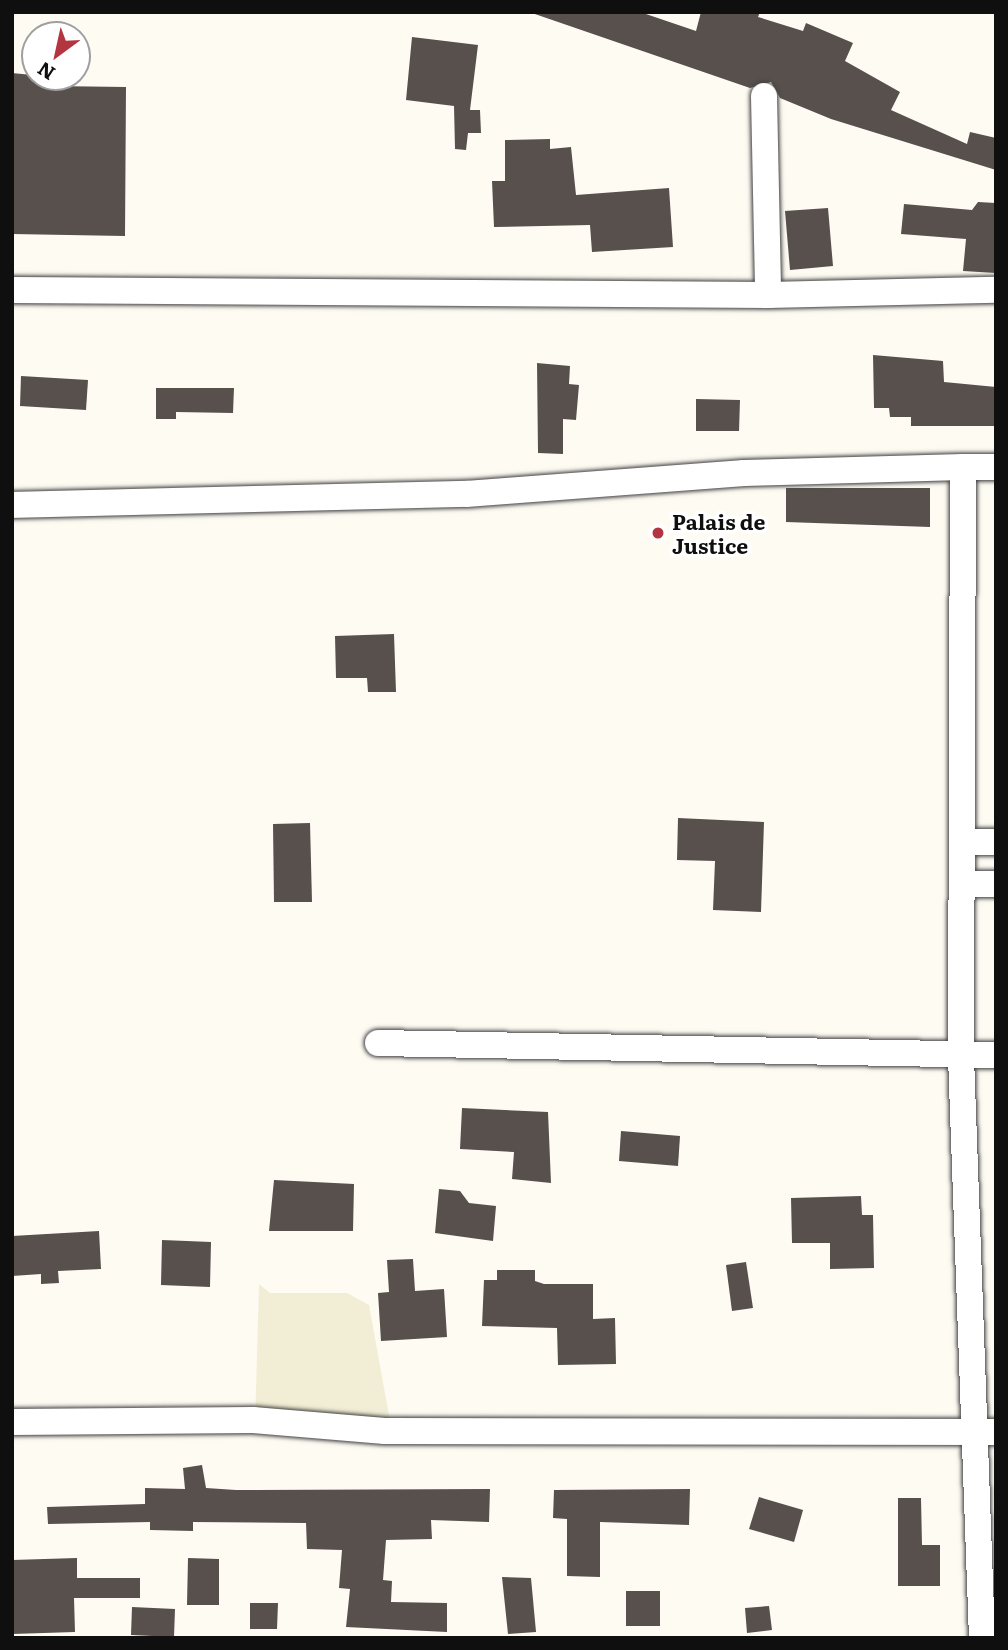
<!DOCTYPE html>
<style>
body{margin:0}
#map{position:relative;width:1008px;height:1650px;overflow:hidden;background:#fefbf3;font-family:Literata,serif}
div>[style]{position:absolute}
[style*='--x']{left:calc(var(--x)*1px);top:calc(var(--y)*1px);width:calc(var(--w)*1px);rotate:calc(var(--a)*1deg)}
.farmland>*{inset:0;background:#f2eed5}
.building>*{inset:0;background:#57504d}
.roads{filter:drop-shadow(0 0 2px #424242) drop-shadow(0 0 2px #424242)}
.minor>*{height:26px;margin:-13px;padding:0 13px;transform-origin:13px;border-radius:13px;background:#fff}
.dots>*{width:19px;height:19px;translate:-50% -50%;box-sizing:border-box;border:4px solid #fff;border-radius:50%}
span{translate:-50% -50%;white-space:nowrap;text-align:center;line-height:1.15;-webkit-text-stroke:7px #fff;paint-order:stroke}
.poi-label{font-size:21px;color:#0f0f0f;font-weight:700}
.left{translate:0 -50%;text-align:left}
.frame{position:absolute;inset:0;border:14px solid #0f0f0f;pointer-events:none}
.north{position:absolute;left:21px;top:21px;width:70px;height:70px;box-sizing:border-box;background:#fff;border:2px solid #9f9f9f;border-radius:50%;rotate:213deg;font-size:19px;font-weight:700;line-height:28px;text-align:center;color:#0f0f0f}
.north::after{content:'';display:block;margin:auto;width:24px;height:32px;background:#b23540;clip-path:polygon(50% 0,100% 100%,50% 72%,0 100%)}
</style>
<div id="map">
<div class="farmland">
<div style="clip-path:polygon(259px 1284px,270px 1293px,347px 1293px,369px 1305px,390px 1421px,255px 1425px)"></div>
</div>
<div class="building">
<div style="clip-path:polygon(529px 12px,640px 12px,696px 31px,701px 12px,760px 12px,758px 17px,803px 31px,806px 23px,853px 43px,845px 61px,900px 92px,891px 110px,967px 144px,970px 132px,996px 138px,996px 170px,831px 119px,780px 98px,771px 82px,750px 88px)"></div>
<div style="clip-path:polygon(412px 37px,478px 45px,470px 110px,480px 110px,481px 133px,468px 133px,466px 150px,455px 149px,454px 106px,406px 100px)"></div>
<div style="clip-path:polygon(12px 73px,52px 77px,52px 86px,126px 87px,125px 236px,12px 234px)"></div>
<div style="clip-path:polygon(550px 139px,550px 149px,571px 147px,576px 195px,669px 188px,673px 247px,592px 252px,590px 225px,494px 227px,492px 181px,505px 181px,505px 140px)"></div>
<div style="clip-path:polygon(978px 202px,996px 203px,996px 273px,963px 271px,966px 239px,901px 234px,904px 204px,972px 210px)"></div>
<div style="clip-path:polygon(828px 208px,833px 266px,790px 270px,785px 211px)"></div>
<div style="clip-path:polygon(873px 355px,943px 361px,944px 382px,996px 387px,996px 426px,911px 426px,911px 417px,890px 417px,889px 408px,874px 408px)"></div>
<div style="clip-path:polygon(537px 363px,570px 366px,569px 384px,579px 385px,576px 420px,563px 419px,563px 454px,538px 453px)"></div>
<div style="clip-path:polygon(21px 376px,88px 380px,86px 410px,20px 406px)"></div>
<div style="clip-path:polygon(156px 388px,234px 388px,233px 413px,176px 412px,176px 419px,156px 419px)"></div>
<div style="clip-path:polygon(696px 399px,740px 400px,739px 431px,696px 431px)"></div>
<div style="clip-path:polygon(786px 488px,930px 488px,930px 527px,786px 522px)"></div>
<div style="clip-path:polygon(394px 634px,396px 692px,368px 692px,367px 678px,336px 678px,335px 636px)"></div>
<div style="clip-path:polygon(678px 818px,764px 822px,761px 912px,713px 910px,715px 861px,677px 860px)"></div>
<div style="clip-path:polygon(310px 823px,312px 902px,274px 902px,273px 824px)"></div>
<div style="clip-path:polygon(462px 1108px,548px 1112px,551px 1183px,512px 1179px,514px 1152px,460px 1149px)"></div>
<div style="clip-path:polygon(621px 1131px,680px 1136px,678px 1166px,619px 1161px)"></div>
<div style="clip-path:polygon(274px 1180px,354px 1184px,353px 1231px,269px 1231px)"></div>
<div style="clip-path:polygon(439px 1189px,460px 1191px,469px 1203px,496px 1206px,493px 1241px,435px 1233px)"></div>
<div style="clip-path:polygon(861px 1196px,862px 1215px,873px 1215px,874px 1268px,830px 1269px,830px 1243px,792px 1243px,791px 1198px)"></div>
<div style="clip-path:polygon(99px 1231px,101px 1269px,58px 1271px,59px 1283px,41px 1284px,41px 1274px,12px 1276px,12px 1236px)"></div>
<div style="clip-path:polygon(162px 1240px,211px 1242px,210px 1287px,161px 1285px)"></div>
<div style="clip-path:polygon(413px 1259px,415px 1291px,444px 1289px,447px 1337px,381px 1341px,378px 1293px,389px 1292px,387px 1260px)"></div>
<div style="clip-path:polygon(746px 1262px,753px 1308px,732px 1311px,726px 1265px)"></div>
<div style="clip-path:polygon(497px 1270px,535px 1270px,535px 1281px,544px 1284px,593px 1284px,593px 1319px,615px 1318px,616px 1364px,558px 1365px,557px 1328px,482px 1326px,484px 1280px,497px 1280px)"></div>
<div style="clip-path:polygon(202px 1465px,206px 1488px,236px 1490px,490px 1489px,489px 1522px,431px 1520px,432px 1539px,386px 1540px,383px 1580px,392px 1581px,391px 1602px,447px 1603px,447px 1632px,346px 1627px,350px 1589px,339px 1588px,342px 1550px,307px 1549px,306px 1523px,193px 1522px,193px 1531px,150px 1530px,150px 1522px,48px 1524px,47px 1507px,145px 1504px,145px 1488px,185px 1489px,183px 1468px)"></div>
<div style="clip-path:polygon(690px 1489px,689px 1525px,600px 1522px,600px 1577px,567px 1576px,567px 1519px,553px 1518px,554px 1490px)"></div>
<div style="clip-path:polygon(759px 1497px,803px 1510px,794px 1542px,749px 1529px)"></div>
<div style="clip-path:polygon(898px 1498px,921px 1498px,922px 1545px,940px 1545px,940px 1586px,898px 1586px)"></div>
<div style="clip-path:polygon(77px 1558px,77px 1578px,140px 1578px,140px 1598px,74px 1598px,75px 1632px,12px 1634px,12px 1560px)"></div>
<div style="clip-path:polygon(188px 1558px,219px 1559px,219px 1605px,187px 1605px)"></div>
<div style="clip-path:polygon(502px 1577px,531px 1578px,536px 1632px,508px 1634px)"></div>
<div style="clip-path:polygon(626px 1591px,660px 1591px,660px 1626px,626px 1626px)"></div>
<div style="clip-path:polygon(250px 1603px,278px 1603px,277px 1629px,250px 1629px)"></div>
<div style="clip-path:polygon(769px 1606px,772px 1630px,747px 1633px,745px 1608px)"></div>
<div style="clip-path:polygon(132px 1607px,175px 1609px,174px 1637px,131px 1635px)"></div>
</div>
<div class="roads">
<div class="minor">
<div style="--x:764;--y:96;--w:199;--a:88.8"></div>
<div style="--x:12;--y:290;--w:756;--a:0.38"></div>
<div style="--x:768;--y:295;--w:228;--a:-1.3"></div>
<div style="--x:12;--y:505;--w:454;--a:-1.4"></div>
<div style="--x:466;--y:494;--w:279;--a:-4.3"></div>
<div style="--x:744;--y:473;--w:219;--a:-1.6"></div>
<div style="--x:965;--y:842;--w:31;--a:0"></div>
<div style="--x:965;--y:884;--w:31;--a:0"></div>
<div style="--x:378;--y:1043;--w:618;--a:1.11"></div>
<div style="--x:12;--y:1422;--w:241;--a:-0.5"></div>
<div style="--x:253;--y:1420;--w:132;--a:4.8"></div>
<div style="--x:385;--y:1431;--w:611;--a:0.09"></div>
<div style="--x:982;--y:1638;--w:582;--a:-92.07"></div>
<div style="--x:961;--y:1056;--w:589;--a:-89.81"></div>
<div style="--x:963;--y:467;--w:33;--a:0"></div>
</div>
</div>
<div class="dots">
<div style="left:658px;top:533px;background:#b23540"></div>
</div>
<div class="poi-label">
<span class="left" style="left:672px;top:533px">Palais de<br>Justice</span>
</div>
<div class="frame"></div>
<div class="north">N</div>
</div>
